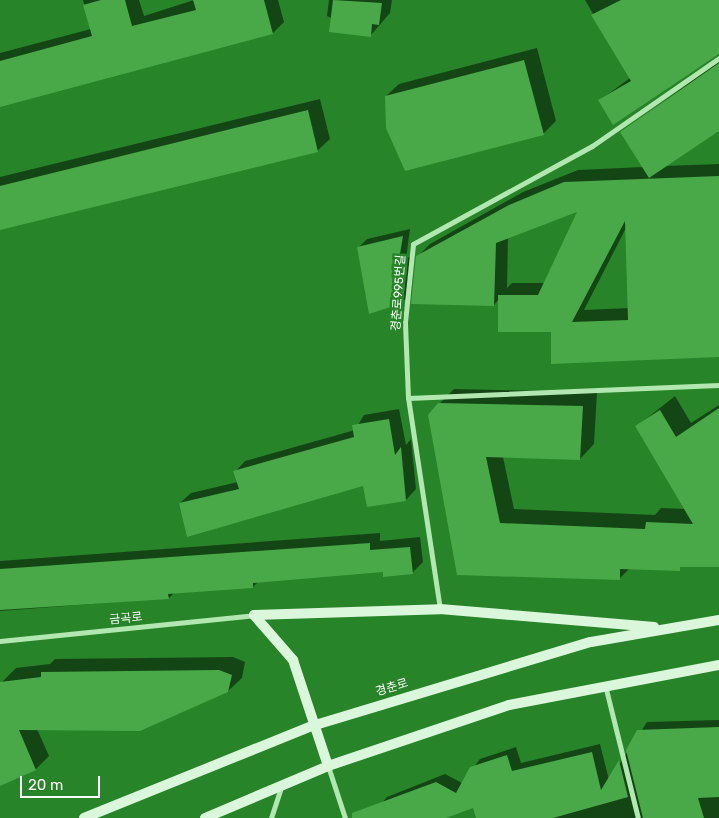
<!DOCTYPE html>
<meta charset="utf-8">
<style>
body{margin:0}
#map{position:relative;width:719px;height:818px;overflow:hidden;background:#278428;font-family:Rubik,"Noto Sans KR",sans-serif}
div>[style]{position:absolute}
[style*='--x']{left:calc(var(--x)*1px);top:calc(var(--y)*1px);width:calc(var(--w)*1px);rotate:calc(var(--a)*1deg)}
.shadow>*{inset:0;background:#0007}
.building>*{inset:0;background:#49a948}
.street>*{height:5px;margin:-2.5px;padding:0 2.5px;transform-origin:2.5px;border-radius:2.5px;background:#b2e7b1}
.secondary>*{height:10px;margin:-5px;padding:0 5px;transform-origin:5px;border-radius:5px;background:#dbf7db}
span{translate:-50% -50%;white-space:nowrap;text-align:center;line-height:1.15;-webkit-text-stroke:5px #278428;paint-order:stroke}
.street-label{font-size:12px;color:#fff}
.scale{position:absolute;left:20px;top:776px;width:80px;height:22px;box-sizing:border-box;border:2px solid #fff;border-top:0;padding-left:6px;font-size:15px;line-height:18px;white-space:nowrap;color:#fff;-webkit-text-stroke:4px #278428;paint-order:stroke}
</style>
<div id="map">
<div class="shadow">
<div style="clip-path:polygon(83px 0,139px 0,144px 16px,194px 0,278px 0,284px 22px,273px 33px,0 106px,0 53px,91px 29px)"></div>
<div style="clip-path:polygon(329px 0,392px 0,390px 13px,370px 36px,327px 16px)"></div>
<div style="clip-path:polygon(585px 0,719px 0,719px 54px,613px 123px,600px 100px,630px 78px)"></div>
<div style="clip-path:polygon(537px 48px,556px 121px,543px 134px,386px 96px,399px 84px)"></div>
<div style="clip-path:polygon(evenodd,719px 61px,719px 129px,664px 166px,719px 164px,719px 356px,552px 331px,499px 299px,494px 305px,417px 257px,430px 244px,523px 192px,578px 170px,643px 167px,622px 132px,719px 61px,579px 209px,546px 283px,512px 283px,507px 288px,508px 237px,579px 209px,719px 61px,626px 228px,629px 308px,584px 310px,626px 228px)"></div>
<div style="clip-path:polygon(320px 99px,330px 139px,317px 151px,0 228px,0 177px)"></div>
<div style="clip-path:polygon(410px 229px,406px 259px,415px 254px,411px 294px,402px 302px,358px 248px,367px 239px)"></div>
<div style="clip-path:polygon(454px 389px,597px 392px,594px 444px,580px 459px,503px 457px,514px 509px,655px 515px,661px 508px,686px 509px,636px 427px,675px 396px,691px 423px,719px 405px,719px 565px,630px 568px,620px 578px,458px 574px,439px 404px)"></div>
<div style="clip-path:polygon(399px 409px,406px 445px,411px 439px,416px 489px,406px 500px,364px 484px,180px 503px,191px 493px,238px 482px,235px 472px,245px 461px,355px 430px,364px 415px)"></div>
<div style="clip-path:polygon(380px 533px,380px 541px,420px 537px,423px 562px,412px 573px,384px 571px,258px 582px,253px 587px,174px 593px,169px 598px,0 611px,0 561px)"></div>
<div style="clip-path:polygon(233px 657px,245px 662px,242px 678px,228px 691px,37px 729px,49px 756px,36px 769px,0 785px,2px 682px,16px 668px,50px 664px,55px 659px)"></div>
<div style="clip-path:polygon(719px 720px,719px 818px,478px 818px,474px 806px,442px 818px,370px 818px,387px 797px,445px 774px,462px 783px,480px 759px,516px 747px,521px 763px,600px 744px,609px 780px,647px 722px)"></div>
</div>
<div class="building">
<div style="clip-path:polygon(101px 0,125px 0,132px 26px,196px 10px,193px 0,264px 0,273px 34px,0 107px,0 61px,92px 36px,83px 5px)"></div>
<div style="clip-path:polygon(333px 0,382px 3px,379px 25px,372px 24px,371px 37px,329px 32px)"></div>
<div style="clip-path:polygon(621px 0,719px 0,719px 54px,613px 125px,598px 100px,631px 81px,591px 15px)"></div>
<div style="clip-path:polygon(524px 60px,544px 135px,405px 171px,386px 128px,385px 96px)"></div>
<div style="clip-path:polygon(719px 63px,719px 131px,649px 178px,620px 132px)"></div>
<div style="clip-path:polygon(308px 110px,318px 152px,0 230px,0 186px)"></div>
<div style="clip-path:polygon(evenodd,719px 176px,719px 357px,551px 364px,551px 332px,498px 332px,498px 295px,538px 295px,577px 212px,496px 243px,494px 306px,411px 304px,416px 256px,509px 205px,564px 182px,719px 176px,625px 221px,628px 320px,572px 322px,625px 221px)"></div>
<div style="clip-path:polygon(403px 236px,398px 266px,407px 261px,403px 303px,369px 314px,357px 247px)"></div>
<div style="clip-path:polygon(438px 403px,583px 406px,580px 460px,486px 457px,500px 523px,645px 529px,646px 522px,693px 524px,635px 426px,660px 410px,676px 437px,719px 408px,719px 567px,680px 567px,680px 571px,620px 569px,620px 580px,457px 575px,428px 415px)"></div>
<div style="clip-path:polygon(389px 419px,395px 455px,401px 447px,406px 501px,367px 507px,363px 486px,187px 537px,179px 503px,239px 489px,233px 471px,354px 437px,352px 425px)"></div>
<div style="clip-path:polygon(370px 543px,370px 550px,410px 547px,413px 574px,383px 577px,383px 572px,253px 583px,253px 588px,168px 594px,169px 599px,0 610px,0 569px)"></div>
<div style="clip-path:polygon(219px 670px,232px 675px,228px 692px,140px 731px,19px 730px,36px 770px,0 786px,0 682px,41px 677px,41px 672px)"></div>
<div style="clip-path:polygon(719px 727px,719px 797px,698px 798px,704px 818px,643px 818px,626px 750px,637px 730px)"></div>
<div style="clip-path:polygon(592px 752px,601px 790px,619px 760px,628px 797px,553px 818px,476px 818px,473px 808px,446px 818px,352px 818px,352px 813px,436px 782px,456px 793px,470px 767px,507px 755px,512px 771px)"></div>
</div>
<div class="street">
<div style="--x:408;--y:398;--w:311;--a:-2.4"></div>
<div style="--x:440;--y:609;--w:213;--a:-98.6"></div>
<div style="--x:408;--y:398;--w:76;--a:-92.3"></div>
<div style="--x:405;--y:322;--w:78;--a:-84.1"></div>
<div style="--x:413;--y:244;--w:204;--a:-28.7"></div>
<div style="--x:592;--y:146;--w:155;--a:-34.7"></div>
<div style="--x:0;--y:641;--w:255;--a:-5.8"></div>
<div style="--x:606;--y:689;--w:133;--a:76.1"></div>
<div style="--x:328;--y:766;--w:55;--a:71.9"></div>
<div style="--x:271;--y:818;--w:33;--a:-72"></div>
</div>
<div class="secondary">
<div style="--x:254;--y:615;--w:186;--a:-1.8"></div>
<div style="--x:440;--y:609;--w:215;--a:4.8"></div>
<div style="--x:254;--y:615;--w:60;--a:49.1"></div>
<div style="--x:293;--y:660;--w:112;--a:71.7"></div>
<div style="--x:84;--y:818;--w:246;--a:-22"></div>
<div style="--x:312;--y:726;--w:291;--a:-16.8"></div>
<div style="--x:591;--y:642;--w:130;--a:-9.8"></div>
<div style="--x:205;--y:818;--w:134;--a:-22.9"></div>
<div style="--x:328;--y:766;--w:191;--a:-18.6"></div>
<div style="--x:509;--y:705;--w:214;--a:-10.8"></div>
</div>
<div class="street-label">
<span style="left:399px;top:293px;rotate:-86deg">경춘로995번길</span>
<span style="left:126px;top:619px;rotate:-6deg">금곡로</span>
<span style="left:392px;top:688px;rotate:-17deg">경춘로</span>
</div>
<div class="scale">20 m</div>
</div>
